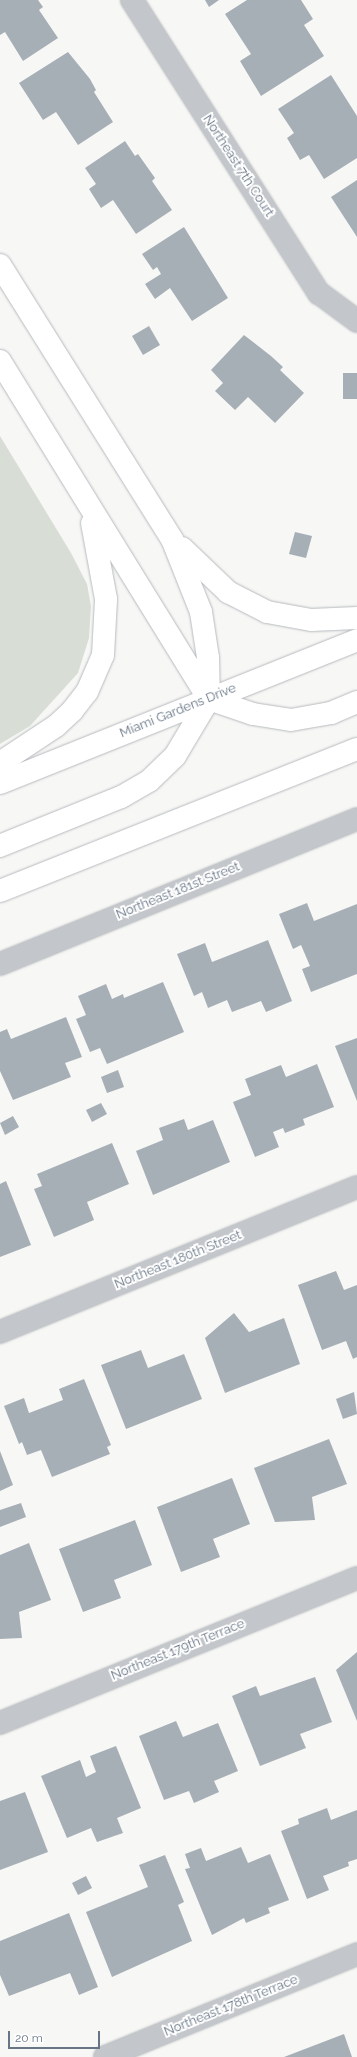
<!DOCTYPE html>
<style>
body{margin:0}
#map{position:relative;width:357px;height:2057px;overflow:hidden;background:#f7f7f5;font-family:Raleway,sans-serif}
div>[style]{position:absolute}
[style*='--x']{left:calc(var(--x)*1px);top:calc(var(--y)*1px);width:calc(var(--w)*1px);rotate:calc(var(--a)*1deg)}
.green>*{inset:0;background:#d8ded6}
.building>*{inset:0;background:#a7afb6}
.roads{filter:drop-shadow(0 0 1px #b6babe) drop-shadow(0 0 1px #b6babe)}
.minor>*{height:22px;margin:-11px;padding:0 11px;transform-origin:11px;border-radius:11px;background:#c3c6ca}
.major>*{height:22px;margin:-11px;padding:0 11px;transform-origin:11px;border-radius:11px;background:#fff}
.highway>*{height:22px;margin:-11px;padding:0 11px;transform-origin:11px;border-radius:11px;background:#fff}
span{translate:-50% -50%;white-space:nowrap;text-align:center;line-height:1.15;-webkit-text-stroke:4px #fff;paint-order:stroke}
.street-label{font-size:13px;color:#677585}
.scale{position:absolute;left:8px;top:2031px;width:92px;height:18px;box-sizing:border-box;border:2px solid #677585;border-top:0;padding-left:5px;font-size:12px;line-height:14px;white-space:nowrap;color:#677585;-webkit-text-stroke:3px #fff;paint-order:stroke}
</style>
<div id="map">
<div class="green">
<div style="clip-path:polygon(0 436px,71px 553px,87px 584px,91px 606px,89px 638px,78px 673px,30px 726px,0 744px)"></div>
</div>
<div class="building">
<div style="clip-path:polygon(0 0,38px 0,43px 7px,39px 10px,58px 38px,23px 61px,5px 32px,0 35px)"></div>
<div style="clip-path:polygon(205px 0,219px 0,209px 7px)"></div>
<div style="clip-path:polygon(247px 0,301px 0,313px 19px,304px 25px,324px 56px,261px 96px,240px 61px,251px 54px,225px 14px)"></div>
<div style="clip-path:polygon(68px 52px,90px 79px,96px 90px,94px 92px,113px 122px,78px 145px,56px 112px,43px 120px,19px 83px)"></div>
<div style="clip-path:polygon(331px 75px,357px 116px,357px 158px,324px 179px,309px 155px,300px 160px,287px 138px,294px 133px,278px 109px)"></div>
<div style="clip-path:polygon(125px 141px,135px 156px,138px 154px,155px 178px,152px 181px,172px 210px,136px 234px,113px 200px,101px 208px,89px 189px,96px 184px,85px 168px)"></div>
<div style="clip-path:polygon(357px 180px,357px 237px,331px 197px)"></div>
<div style="clip-path:polygon(184px 227px,228px 298px,192px 321px,170px 288px,155px 299px,145px 284px,161px 274px,157px 267px,153px 270px,142px 254px)"></div>
<div style="clip-path:polygon(149px 326px,160px 345px,143px 355px,132px 336px)"></div>
<div style="clip-path:polygon(244px 335px,271px 356px,283px 367px,280px 370px,304px 393px,275px 423px,248px 397px,235px 410px,215px 391px,223px 383px,211px 370px)"></div>
<div style="clip-path:polygon(343px 373px,357px 373px,357px 399px,343px 399px)"></div>
<div style="clip-path:polygon(295px 532px,312px 536px,306px 558px,289px 554px)"></div>
<div style="clip-path:polygon(307px 903px,314px 921px,357px 904px,357px 974px,311px 992px,302px 969px,310px 966px,301px 945px,293px 949px,279px 914px)"></div>
<div style="clip-path:polygon(268px 940px,292px 1001px,266px 1012px,261px 1001px,232px 1012px,227px 1000px,208px 1008px,202px 992px,194px 996px,177px 954px,205px 943px,212px 962px)"></div>
<div style="clip-path:polygon(163px 982px,184px 1032px,107px 1064px,100px 1048px,90px 1052px,76px 1019px,86px 1015px,78px 996px,106px 984px,112px 999px,123px 994px,124px 998px)"></div>
<div style="clip-path:polygon(66px 1017px,82px 1057px,65px 1063px,71px 1077px,13px 1100px,0 1071px,0 1032px,7px 1029px,11px 1039px)"></div>
<div style="clip-path:polygon(357px 1038px,357px 1101px,335px 1046px)"></div>
<div style="clip-path:polygon(317px 1064px,334px 1107px,303px 1119px,305px 1125px,285px 1133px,283px 1128px,273px 1132px,279px 1147px,255px 1157px,233px 1102px,251px 1095px,245px 1079px,281px 1065px,286px 1077px)"></div>
<div style="clip-path:polygon(118px 1070px,124px 1087px,107px 1093px,101px 1077px)"></div>
<div style="clip-path:polygon(101px 1103px,107px 1114px,92px 1122px,86px 1110px)"></div>
<div style="clip-path:polygon(13px 1116px,19px 1127px,5px 1135px,0 1123px)"></div>
<div style="clip-path:polygon(184px 1119px,188px 1130px,213px 1120px,230px 1162px,153px 1195px,136px 1151px,163px 1140px,159px 1128px)"></div>
<div style="clip-path:polygon(112px 1143px,129px 1184px,87px 1202px,94px 1220px,54px 1237px,34px 1189px,42px 1186px,37px 1174px)"></div>
<div style="clip-path:polygon(6px 1181px,31px 1245px,0 1257px,0 1184px)"></div>
<div style="clip-path:polygon(336px 1271px,344px 1290px,357px 1285px,357px 1357px,353px 1359px,346px 1341px,322px 1350px,298px 1285px)"></div>
<div style="clip-path:polygon(234px 1313px,249px 1332px,284px 1318px,300px 1364px,225px 1393px,205px 1338px)"></div>
<div style="clip-path:polygon(141px 1350px,148px 1368px,184px 1354px,202px 1399px,126px 1429px,101px 1365px)"></div>
<div style="clip-path:polygon(84px 1379px,111px 1445px,107px 1447px,110px 1454px,52px 1477px,41px 1450px,27px 1455px,22px 1442px,19px 1444px,4px 1406px,24px 1398px,29px 1413px,63px 1400px,59px 1389px)"></div>
<div style="clip-path:polygon(354px 1392px,357px 1414px,343px 1419px,336px 1399px)"></div>
<div style="clip-path:polygon(329px 1439px,347px 1484px,312px 1497px,315px 1520px,275px 1522px,254px 1468px)"></div>
<div style="clip-path:polygon(0 1451px,13px 1485px,0 1491px)"></div>
<div style="clip-path:polygon(232px 1478px,250px 1524px,213px 1539px,220px 1557px,181px 1572px,157px 1507px)"></div>
<div style="clip-path:polygon(21px 1503px,26px 1517px,0 1527px,0 1510px)"></div>
<div style="clip-path:polygon(135px 1520px,152px 1565px,114px 1580px,121px 1598px,83px 1612px,59px 1549px)"></div>
<div style="clip-path:polygon(29px 1543px,51px 1600px,19px 1612px,22px 1638px,0 1639px,0 1555px)"></div>
<div style="clip-path:polygon(357px 1652px,357px 1721px,336px 1670px)"></div>
<div style="clip-path:polygon(315px 1677px,332px 1722px,300px 1734px,306px 1748px,260px 1766px,232px 1696px,256px 1686px,260px 1696px)"></div>
<div style="clip-path:polygon(176px 1721px,183px 1737px,218px 1723px,238px 1771px,214px 1781px,219px 1792px,194px 1803px,189px 1791px,164px 1800px,139px 1736px)"></div>
<div style="clip-path:polygon(116px 1746px,141px 1808px,117px 1818px,123px 1833px,97px 1842px,91px 1828px,67px 1838px,41px 1776px,80px 1760px,86px 1777px,96px 1772px,90px 1756px)"></div>
<div style="clip-path:polygon(25px 1792px,48px 1852px,0 1870px,0 1801px)"></div>
<div style="clip-path:polygon(327px 1808px,331px 1820px,357px 1810px,357px 1859px,348px 1862px,349px 1866px,323px 1876px,329px 1890px,307px 1899px,281px 1831px,299px 1824px,298px 1819px)"></div>
<div style="clip-path:polygon(241px 1847px,248px 1863px,270px 1854px,289px 1900px,268px 1908px,270px 1913px,246px 1923px,244px 1918px,212px 1935px,185px 1869px,190px 1868px,185px 1854px,201px 1848px,206px 1861px)"></div>
<div style="clip-path:polygon(165px 1855px,184px 1902px,178px 1905px,192px 1941px,112px 1977px,86px 1912px,148px 1887px,139px 1865px)"></div>
<div style="clip-path:polygon(86px 1876px,92px 1888px,78px 1895px,72px 1883px)"></div>
<div style="clip-path:polygon(69px 1913px,98px 1987px,79px 1995px,70px 1973px,9px 1996px,0 1975px,0 1941px)"></div>
<div style="clip-path:polygon(344px 2034px,352px 2057px,284px 2057px)"></div>
</div>
<div class="roads">
<div class="minor">
<div style="--x:132;--y:0;--w:348;--a:57.5"></div>
<div style="--x:319;--y:293;--w:47;--a:36.4"></div>
<div style="--x:0;--y:964;--w:385;--a:-22.1"></div>
<div style="--x:0;--y:1332;--w:385;--a:-22.1"></div>
<div style="--x:0;--y:1723;--w:385;--a:-22.1"></div>
<div style="--x:105;--y:2057;--w:272;--a:-22.2"></div>
</div>
<div class="major">
<div style="--x:0;--y:783;--w:385;--a:-21.8"></div>
<div style="--x:0;--y:891;--w:384;--a:-21.7"></div>
</div>
<div class="highway">
<div style="--x:0;--y:265;--w:324;--a:57.9"></div>
<div style="--x:172;--y:539;--w:79;--a:68.3"></div>
<div style="--x:201;--y:612;--w:47;--a:81.3"></div>
<div style="--x:208;--y:658;--w:41;--a:88.6"></div>
<div style="--x:209;--y:699;--w:66;--a:120.8"></div>
<div style="--x:175;--y:756;--w:36;--a:136"></div>
<div style="--x:149;--y:781;--w:32;--a:150"></div>
<div style="--x:121;--y:797;--w:131;--a:158"></div>
<div style="--x:0;--y:361;--w:397;--a:58.3"></div>
<div style="--x:209;--y:699;--w:46;--a:18.8"></div>
<div style="--x:253;--y:714;--w:38;--a:9"></div>
<div style="--x:291;--y:720;--w:41;--a:-9.9"></div>
<div style="--x:331;--y:713;--w:28;--a:-23"></div>
<div style="--x:182;--y:548;--w:64;--a:43.7"></div>
<div style="--x:228;--y:592;--w:44;--a:27.1"></div>
<div style="--x:267;--y:612;--w:45;--a:10.3"></div>
<div style="--x:311;--y:620;--w:46;--a:-2.5"></div>
<div style="--x:0;--y:763;--w:67;--a:-33.5"></div>
<div style="--x:56;--y:726;--w:22;--a:-43"></div>
<div style="--x:72;--y:711;--w:24;--a:-52"></div>
<div style="--x:87;--y:692;--w:40;--a:-66.6"></div>
<div style="--x:103;--y:655;--w:56;--a:-86.9"></div>
<div style="--x:106;--y:599;--w:77;--a:-100.4"></div>
</div>
</div>
<div class="street-label">
<span style="left:238px;top:166px;rotate:57deg">Northeast 7th Court</span>
<span style="left:178px;top:711px;rotate:-22deg">Miami Gardens Drive</span>
<span style="left:178px;top:891px;rotate:-22deg">Northeast 181st Street</span>
<span style="left:178px;top:1260px;rotate:-22deg">Northeast 180th Street</span>
<span style="left:178px;top:1650px;rotate:-22deg">Northeast 179th Terrace</span>
<span style="left:231px;top:2006px;rotate:-22deg">Northeast 178th Terrace</span>
</div>
<div class="scale">20 m</div>
</div>
